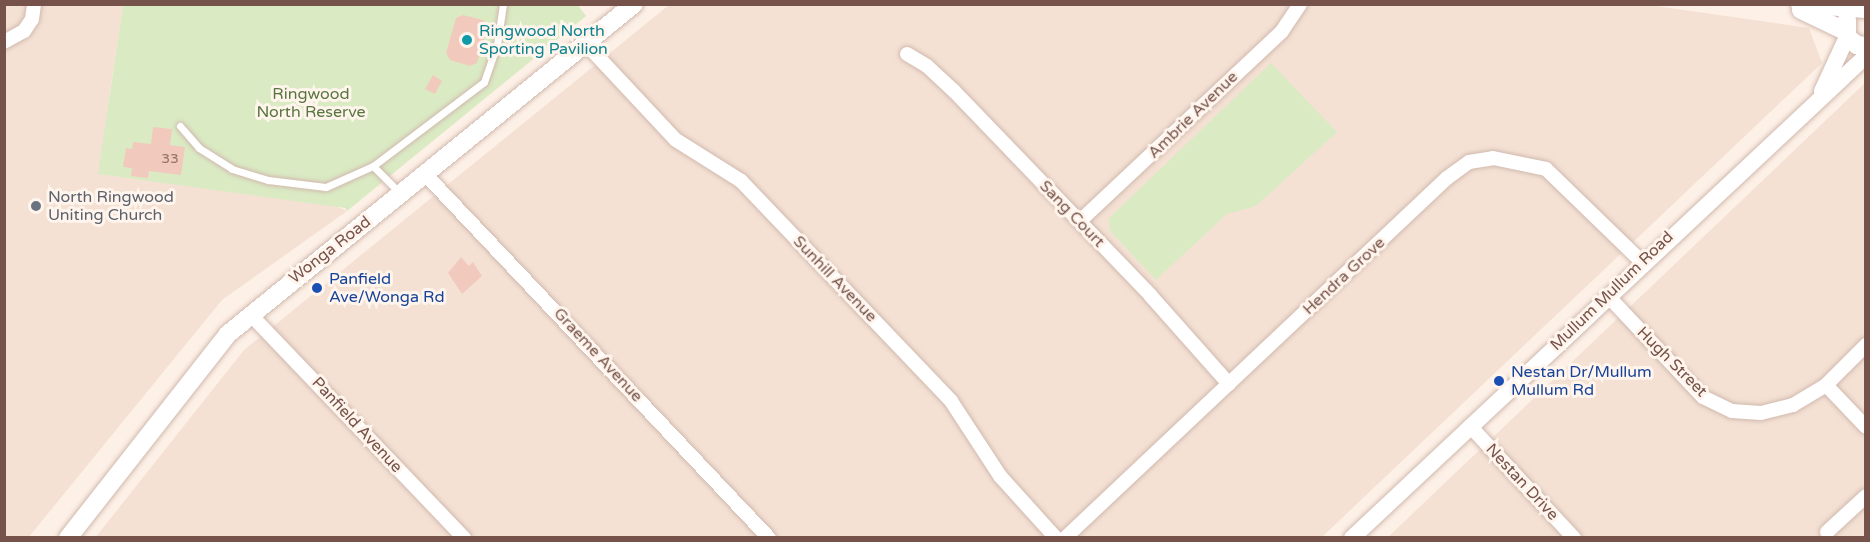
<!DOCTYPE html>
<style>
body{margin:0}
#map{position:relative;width:1870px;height:542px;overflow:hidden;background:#fdf0e6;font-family:"Varela Round",sans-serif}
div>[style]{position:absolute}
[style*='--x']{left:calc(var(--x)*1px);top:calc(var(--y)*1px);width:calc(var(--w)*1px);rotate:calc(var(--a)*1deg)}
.residential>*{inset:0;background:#f4e1d4}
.green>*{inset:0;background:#daebc4}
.building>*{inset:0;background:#f2cabd}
.roads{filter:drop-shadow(0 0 2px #d1b9ae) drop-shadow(0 0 2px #d1b9ae)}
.service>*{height:7px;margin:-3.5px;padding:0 3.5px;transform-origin:3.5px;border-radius:3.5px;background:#fff}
.minor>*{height:14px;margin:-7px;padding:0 7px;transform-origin:7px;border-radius:7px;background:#fff}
.tertiary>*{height:16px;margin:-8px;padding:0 8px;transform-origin:8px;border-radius:8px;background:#fff}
.secondary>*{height:18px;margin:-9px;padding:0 9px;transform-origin:9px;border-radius:9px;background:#fff}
.dots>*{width:16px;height:16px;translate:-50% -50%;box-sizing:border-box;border:3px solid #fff5ed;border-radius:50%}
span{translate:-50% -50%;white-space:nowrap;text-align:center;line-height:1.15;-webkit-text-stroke:6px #fff5ed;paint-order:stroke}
.number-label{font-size:14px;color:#957167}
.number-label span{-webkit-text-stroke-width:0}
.culture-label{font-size:16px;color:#0d838f}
.left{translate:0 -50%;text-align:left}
.park-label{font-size:16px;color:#58763f}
.street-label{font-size:16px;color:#76534a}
.worship-label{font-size:16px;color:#5b616d}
.transit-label{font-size:16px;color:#164399}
.frame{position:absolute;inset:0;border:6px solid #76534a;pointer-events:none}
</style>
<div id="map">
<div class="residential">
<div style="clip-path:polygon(4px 5px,123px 5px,108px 105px,347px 211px,222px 300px,28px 538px,4px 537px)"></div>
<div style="clip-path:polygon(669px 5px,1649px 5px,1809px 28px,1822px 63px,1322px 537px,95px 538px,244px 350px)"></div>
<div style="clip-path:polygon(1865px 83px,1865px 537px,1388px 537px)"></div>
</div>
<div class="green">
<div style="clip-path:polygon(577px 4px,586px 16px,347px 211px,345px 208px,98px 174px,123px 5px)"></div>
<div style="clip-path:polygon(1271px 63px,1337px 132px,1256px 206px,1227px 214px,1156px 280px,1110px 231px,1108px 219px)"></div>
</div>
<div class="building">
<div style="clip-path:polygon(463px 15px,483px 20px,488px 26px,477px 63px,470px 66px,450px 60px,446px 53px,456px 18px)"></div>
<div style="clip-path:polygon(433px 75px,442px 81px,435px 94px,425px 89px)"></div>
<div style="clip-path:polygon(153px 127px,172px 129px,170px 145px,185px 147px,181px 175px,149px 171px,148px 178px,131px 176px,132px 168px,123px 167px,126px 148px,132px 149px,133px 142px,151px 144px)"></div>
<div style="clip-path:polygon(461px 257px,469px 266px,473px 262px,482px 276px,462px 294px,448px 273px)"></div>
</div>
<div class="roads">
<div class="service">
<div style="--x:180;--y:126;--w:29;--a:49"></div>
<div style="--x:199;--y:148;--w:39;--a:32"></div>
<div style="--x:232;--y:169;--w:38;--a:17"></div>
<div style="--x:268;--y:180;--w:58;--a:6.9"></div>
<div style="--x:326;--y:187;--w:51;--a:-24.1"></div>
<div style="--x:373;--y:166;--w:139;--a:-37.1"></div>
<div style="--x:484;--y:82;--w:39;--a:-71"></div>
<div style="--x:497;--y:45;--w:41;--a:-81.7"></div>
<div style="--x:373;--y:166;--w:37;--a:45"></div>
</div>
<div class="minor">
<div style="--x:4;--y:42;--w:23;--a:-29"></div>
<div style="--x:24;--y:31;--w:14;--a:-56"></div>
<div style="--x:32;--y:19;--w:15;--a:-82"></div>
<div style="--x:587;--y:45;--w:130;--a:46.9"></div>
<div style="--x:676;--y:140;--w:77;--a:32.2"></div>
<div style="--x:741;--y:181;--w:304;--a:46.3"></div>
<div style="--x:951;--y:401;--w:90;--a:56.8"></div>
<div style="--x:1000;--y:476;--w:84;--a:47.9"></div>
<div style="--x:907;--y:54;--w:23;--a:31"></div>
<div style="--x:927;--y:66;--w:37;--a:43"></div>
<div style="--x:954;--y:91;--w:283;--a:46.1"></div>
<div style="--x:1150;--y:295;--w:119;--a:48.4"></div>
<div style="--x:425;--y:174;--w:501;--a:46.62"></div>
<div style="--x:1080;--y:221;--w:277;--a:-43.2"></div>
<div style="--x:1282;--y:31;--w:32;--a:-56"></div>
<div style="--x:1608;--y:296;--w:139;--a:46.8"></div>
<div style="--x:1703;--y:397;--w:32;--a:26"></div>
<div style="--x:1732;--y:411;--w:29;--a:4"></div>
<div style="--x:1761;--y:413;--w:33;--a:-14"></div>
<div style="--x:1793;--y:405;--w:39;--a:-31"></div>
<div style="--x:1826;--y:385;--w:57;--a:-45"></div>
<div style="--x:250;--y:314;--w:310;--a:46.3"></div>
<div style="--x:1826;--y:385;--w:58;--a:46.4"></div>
<div style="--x:1470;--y:426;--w:153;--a:47.1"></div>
<div style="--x:1827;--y:532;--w:53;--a:-42.7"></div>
<div style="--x:1065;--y:538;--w:525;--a:-43.3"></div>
<div style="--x:1447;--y:178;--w:27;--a:-36"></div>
<div style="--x:1469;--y:162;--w:24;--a:-9"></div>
<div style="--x:1493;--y:158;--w:54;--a:11.7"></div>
<div style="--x:1546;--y:169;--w:134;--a:44.1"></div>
</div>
<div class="tertiary">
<div style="--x:1822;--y:91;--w:60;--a:-65.2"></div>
<div style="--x:1352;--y:538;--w:705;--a:-43.16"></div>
</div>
<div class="secondary">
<div style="--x:1800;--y:4;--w:66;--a:4.3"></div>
<div style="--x:1801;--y:10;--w:49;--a:25.5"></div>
<div style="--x:1847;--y:20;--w:17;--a:90"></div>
<div style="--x:1847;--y:37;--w:13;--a:39"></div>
<div style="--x:1857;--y:45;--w:9;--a:6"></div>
<div style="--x:68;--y:538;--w:259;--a:-51.9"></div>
<div style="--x:228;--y:334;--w:523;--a:-39.1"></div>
</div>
</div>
<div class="dots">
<div style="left:467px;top:40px;background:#0f9aa8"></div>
<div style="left:36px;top:206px;background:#6b7280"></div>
<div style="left:317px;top:288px;background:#1a4fb4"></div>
<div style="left:1499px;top:381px;background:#1a4fb4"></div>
</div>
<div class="number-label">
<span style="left:170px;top:159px">33</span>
</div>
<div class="culture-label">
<span class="left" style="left:479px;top:40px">Ringwood North<br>Sporting Pavilion</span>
</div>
<div class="park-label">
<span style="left:311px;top:103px">Ringwood<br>North Reserve</span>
</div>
<div class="street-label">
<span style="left:1193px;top:115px;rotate:-44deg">Ambrie Avenue</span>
<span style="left:1072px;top:214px;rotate:46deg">Sang Court</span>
<span style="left:330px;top:250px;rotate:-38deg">Wonga Road</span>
<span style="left:1344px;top:276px;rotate:-43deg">Hendra Grove</span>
<span style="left:835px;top:279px;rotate:46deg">Sunhill Avenue</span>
<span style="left:1612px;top:291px;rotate:-44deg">Mullum Mullum Road</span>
<span style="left:598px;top:355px;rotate:47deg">Graeme Avenue</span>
<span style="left:1672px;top:362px;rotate:45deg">Hugh Street</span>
<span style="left:357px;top:425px;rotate:47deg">Panfield Avenue</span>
<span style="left:1522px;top:482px;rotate:47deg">Nestan Drive</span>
</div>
<div class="worship-label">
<span class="left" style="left:48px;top:206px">North Ringwood<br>Uniting Church</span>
</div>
<div class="transit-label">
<span class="left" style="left:329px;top:288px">Panfield<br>Ave/Wonga Rd</span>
<span class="left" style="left:1511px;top:381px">Nestan Dr/Mullum<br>Mullum Rd</span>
</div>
<div class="frame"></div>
</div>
